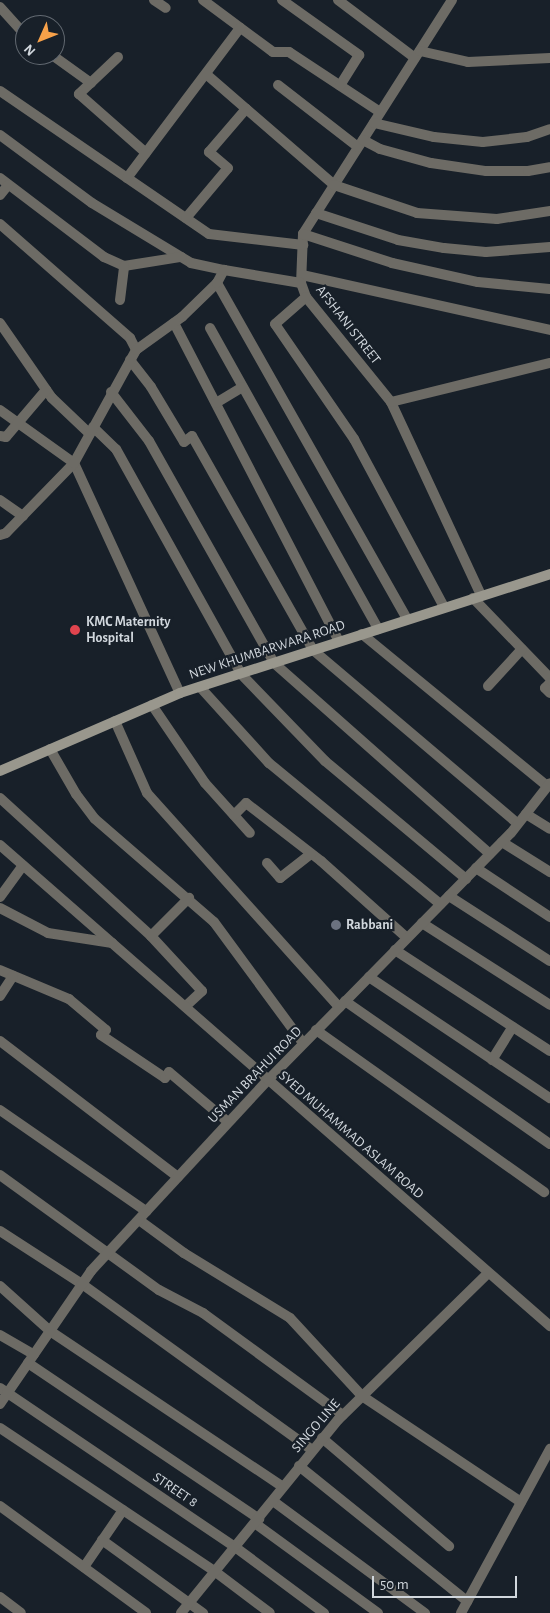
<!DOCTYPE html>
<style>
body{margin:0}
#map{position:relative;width:550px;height:1613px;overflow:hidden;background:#182029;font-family:"Alegreya Sans",sans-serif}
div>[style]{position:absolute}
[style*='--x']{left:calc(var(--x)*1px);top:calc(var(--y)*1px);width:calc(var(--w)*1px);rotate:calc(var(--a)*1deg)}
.minor>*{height:10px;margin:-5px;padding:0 5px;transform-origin:5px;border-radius:5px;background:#6d6b65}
.tertiary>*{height:10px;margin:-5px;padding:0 5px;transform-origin:5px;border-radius:5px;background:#6d6b65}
.secondary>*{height:10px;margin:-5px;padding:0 5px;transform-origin:5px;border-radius:5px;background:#99978d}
.dots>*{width:14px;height:14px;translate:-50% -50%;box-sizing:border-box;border:2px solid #182029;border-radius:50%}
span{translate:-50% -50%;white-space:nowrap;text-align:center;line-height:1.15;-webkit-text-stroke:4.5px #182029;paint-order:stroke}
.street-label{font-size:14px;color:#d1d7dd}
.poi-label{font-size:14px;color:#d1d7dd;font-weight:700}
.left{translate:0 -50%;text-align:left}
.north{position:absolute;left:15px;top:15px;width:50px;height:50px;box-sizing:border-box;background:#182029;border:1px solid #626971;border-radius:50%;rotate:226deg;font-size:14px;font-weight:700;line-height:20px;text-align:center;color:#d1d7dd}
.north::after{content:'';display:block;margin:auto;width:18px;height:22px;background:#f7a149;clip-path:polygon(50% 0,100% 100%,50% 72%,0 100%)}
.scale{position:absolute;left:372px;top:1576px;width:145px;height:22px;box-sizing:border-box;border:2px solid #d1d7dd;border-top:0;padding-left:6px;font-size:15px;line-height:18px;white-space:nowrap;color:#d1d7dd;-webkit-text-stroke:4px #182029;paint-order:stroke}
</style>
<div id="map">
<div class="minor">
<div style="--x:154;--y:0;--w:14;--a:34"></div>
<div style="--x:203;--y:0;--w:87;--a:36.6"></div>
<div style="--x:273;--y:52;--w:16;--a:0"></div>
<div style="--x:289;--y:52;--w:109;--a:33.4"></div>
<div style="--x:282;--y:0;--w:95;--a:35.5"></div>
<div style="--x:359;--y:55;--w:36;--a:122"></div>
<div style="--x:338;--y:0;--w:96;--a:37"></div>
<div style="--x:452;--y:0;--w:277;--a:122.5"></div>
<div style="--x:303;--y:234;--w:49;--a:92.3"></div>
<div style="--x:301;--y:283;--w:15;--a:70"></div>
<div style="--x:306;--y:297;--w:135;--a:51"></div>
<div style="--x:391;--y:402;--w:213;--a:65"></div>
<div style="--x:0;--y:7;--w:38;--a:48"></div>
<div style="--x:420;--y:51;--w:49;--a:12.9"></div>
<div style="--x:468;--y:62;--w:82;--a:-2.8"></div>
<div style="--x:52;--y:55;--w:48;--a:35.7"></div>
<div style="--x:118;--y:57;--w:54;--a:136.5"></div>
<div style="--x:79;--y:94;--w:89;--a:41.4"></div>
<div style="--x:206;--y:74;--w:169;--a:40.9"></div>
<div style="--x:334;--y:185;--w:88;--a:18.6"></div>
<div style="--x:417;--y:213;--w:80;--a:4.3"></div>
<div style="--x:497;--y:219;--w:54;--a:-8.6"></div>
<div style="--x:278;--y:85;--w:101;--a:37.8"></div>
<div style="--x:0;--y:91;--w:253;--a:34.4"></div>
<div style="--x:209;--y:234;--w:95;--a:6.7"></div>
<div style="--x:374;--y:123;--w:62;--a:13.1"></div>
<div style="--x:434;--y:137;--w:49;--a:5.8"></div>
<div style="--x:483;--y:142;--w:44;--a:-6.5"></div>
<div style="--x:527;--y:137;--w:24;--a:-19"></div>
<div style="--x:0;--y:135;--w:114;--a:36.5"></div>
<div style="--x:92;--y:203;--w:116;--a:31.2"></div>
<div style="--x:191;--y:263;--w:34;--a:12"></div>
<div style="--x:363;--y:140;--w:19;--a:28"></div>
<div style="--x:380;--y:149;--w:53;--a:15.4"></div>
<div style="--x:431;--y:163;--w:56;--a:8.3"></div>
<div style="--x:486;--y:171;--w:42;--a:0"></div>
<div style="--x:528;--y:171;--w:22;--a:-10"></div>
<div style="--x:0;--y:178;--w:131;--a:37.2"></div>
<div style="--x:104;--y:257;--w:22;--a:24"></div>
<div style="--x:124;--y:266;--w:58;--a:-9"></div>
<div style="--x:127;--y:178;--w:188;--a:-53"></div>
<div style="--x:0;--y:195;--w:13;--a:-51"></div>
<div style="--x:316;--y:213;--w:86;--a:18.2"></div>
<div style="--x:398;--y:240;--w:47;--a:9.9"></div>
<div style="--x:444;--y:248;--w:42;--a:5.4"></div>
<div style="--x:486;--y:252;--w:64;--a:-4.5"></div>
<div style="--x:186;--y:218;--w:65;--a:-50"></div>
<div style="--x:228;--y:168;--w:25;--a:-140"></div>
<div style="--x:209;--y:152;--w:57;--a:-49.3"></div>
<div style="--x:0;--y:224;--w:173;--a:41.2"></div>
<div style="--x:130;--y:338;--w:13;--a:63"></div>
<div style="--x:303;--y:234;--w:94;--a:18"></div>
<div style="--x:392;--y:263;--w:88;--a:12.5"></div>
<div style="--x:478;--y:282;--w:72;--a:5.6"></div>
<div style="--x:302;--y:275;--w:254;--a:12.5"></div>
<div style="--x:217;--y:283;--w:386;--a:60.5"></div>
<div style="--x:306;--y:297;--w:41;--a:138.9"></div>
<div style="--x:275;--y:324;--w:140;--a:55.5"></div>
<div style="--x:354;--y:439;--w:191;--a:61.8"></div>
<div style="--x:120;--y:300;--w:34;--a:-83"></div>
<div style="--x:0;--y:323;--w:91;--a:55.3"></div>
<div style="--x:52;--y:398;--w:52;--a:43.5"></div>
<div style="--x:174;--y:323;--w:358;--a:62.6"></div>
<div style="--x:210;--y:328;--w:345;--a:60.8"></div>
<div style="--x:130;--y:360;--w:34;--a:52"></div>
<div style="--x:151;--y:387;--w:64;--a:59"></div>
<div style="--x:184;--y:442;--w:10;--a:-37"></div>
<div style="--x:192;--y:436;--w:246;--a:60.5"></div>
<div style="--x:313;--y:650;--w:267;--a:40.3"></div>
<div style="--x:111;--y:392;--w:62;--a:52.2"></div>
<div style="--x:149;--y:441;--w:255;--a:60.6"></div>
<div style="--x:274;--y:663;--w:288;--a:41.5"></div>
<div style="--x:391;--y:402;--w:164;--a:-13.8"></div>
<div style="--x:216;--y:403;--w:31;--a:-31"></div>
<div style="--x:0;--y:410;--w:91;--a:35.6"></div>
<div style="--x:74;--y:463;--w:253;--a:65.3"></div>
<div style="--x:93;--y:427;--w:32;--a:44"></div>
<div style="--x:116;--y:449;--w:257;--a:60.9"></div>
<div style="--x:241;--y:674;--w:121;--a:46"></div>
<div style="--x:325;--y:761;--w:184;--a:39.9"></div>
<div style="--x:0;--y:436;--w:6;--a:9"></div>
<div style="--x:6;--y:437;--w:62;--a:-49.6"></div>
<div style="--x:0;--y:500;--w:28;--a:35"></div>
<div style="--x:0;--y:535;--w:6;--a:-18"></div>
<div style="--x:6;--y:533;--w:98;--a:-45.8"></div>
<div style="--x:74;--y:463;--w:129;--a:-61.2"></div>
<div style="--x:136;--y:350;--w:57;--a:-35.7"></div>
<div style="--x:182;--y:317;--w:49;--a:-44.2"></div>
<div style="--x:217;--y:283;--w:15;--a:-62"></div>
<div style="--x:224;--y:270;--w:78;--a:9.6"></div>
<div style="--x:473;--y:598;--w:111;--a:46.1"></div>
<div style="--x:362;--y:634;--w:239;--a:39.4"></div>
<div style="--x:550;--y:683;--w:7;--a:135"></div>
<div style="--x:545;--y:688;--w:7;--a:45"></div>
<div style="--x:488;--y:686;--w:50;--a:-47.4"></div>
<div style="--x:200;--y:687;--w:103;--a:47.8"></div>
<div style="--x:269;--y:763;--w:222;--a:39.5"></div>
<div style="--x:152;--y:705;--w:94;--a:55.8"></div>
<div style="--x:205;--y:783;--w:67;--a:48"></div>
<div style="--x:115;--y:721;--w:79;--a:66"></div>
<div style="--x:147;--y:793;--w:288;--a:48.1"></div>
<div style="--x:50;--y:749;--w:52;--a:60"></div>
<div style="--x:76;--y:794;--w:31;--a:53"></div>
<div style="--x:95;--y:819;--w:157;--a:40.9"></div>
<div style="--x:214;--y:922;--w:150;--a:53.7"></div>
<div style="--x:0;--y:798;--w:205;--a:42.4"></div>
<div style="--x:151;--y:936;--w:75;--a:47.2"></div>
<div style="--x:202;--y:991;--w:23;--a:137"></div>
<div style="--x:526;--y:814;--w:28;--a:32"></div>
<div style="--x:234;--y:815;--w:17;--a:-45"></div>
<div style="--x:246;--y:803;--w:95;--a:37.7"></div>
<div style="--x:321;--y:861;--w:115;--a:41.8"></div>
<div style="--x:502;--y:842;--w:57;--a:32"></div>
<div style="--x:267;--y:863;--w:20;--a:49"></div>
<div style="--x:280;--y:878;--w:39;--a:-38"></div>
<div style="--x:476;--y:868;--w:89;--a:33.5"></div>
<div style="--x:449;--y:896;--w:120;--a:32.8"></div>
<div style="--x:0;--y:897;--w:39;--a:-54"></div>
<div style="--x:0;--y:908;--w:54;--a:27.5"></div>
<div style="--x:48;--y:933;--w:65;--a:8.9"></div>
<div style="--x:422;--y:923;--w:152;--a:32.6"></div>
<div style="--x:151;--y:936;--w:54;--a:-45"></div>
<div style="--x:395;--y:950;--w:185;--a:33.1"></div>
<div style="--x:0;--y:970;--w:75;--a:22.8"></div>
<div style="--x:69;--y:999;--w:48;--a:40"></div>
<div style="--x:106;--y:1030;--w:7;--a:135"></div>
<div style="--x:101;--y:1035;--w:77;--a:33.9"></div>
<div style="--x:165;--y:1078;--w:7;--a:-56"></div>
<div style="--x:169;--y:1072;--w:77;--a:40.3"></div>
<div style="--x:369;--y:977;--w:218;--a:33.8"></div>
<div style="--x:0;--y:996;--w:24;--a:-57"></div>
<div style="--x:345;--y:1001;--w:250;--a:34.9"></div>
<div style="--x:316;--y:1030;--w:280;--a:35.4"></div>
<div style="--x:0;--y:1041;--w:224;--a:37.4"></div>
<div style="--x:492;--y:1060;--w:39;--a:-58"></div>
<div style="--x:0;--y:1110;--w:178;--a:34.7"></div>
<div style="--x:0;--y:1175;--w:196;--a:35.9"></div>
<div style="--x:159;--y:1290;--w:50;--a:27.6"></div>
<div style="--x:203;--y:1313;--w:173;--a:36.1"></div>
<div style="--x:139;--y:1220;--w:56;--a:36.3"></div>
<div style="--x:184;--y:1253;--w:124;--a:31.5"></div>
<div style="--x:290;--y:1318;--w:106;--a:47.3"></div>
<div style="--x:362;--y:1396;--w:191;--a:33.7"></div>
<div style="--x:0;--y:1231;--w:98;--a:32.9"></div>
<div style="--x:82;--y:1284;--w:284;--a:35.8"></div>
<div style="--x:0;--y:1286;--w:67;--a:42"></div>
<div style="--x:50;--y:1331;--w:280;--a:33.8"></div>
<div style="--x:0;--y:1335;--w:39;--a:30"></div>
<div style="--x:28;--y:1363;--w:279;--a:34"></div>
<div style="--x:0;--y:1388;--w:284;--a:34.1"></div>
<div style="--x:235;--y:1547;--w:111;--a:36.6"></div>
<div style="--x:0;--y:1428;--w:256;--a:33.7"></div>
<div style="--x:213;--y:1570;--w:71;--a:37"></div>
<div style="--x:322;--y:1438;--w:167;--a:40.4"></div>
<div style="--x:299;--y:1466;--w:216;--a:38.8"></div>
<div style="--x:273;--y:1501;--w:189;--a:36.4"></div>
<div style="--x:0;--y:1506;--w:181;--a:36.2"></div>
<div style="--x:256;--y:1524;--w:151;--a:36.1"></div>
<div style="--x:102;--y:1540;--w:125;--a:35.9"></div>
<div style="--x:84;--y:1567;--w:69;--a:-55.6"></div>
<div style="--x:0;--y:1597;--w:26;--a:37"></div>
<div style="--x:181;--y:1613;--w:249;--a:-50.9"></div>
<div style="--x:338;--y:1420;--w:210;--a:-44.4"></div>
</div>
<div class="tertiary">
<div style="--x:0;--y:845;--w:731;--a:41.17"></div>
<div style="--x:0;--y:1404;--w:161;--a:-55.6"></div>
<div style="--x:91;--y:1271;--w:260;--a:-47.2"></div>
<div style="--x:268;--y:1080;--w:346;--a:-45.5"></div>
<div style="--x:511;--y:833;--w:63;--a:-52"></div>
<div style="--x:461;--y:1613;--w:187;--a:-61.5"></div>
</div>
<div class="secondary">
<div style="--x:0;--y:771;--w:196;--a:-23.4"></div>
<div style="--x:180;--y:693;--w:389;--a:-17.8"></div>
</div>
<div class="dots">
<div style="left:75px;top:630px;background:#e0444e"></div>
<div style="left:336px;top:925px;background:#6b7280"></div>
</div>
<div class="street-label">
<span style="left:348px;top:325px;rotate:52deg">AFSHANI STREET</span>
<span style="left:267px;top:650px;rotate:-18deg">NEW KHUMBARWARA ROAD</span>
<span style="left:255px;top:1075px;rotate:-46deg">USMAN BRAHUI ROAD</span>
<span style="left:351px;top:1135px;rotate:41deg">SYED MUHAMMAD ASLAM ROAD</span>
<span style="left:316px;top:1426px;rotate:-49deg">SINGO LINE</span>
<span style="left:175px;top:1490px;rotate:34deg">STREET 8</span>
</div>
<div class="poi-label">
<span class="left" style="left:86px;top:630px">KMC Maternity<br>Hospital</span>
<span class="left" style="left:346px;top:925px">Rabbani</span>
</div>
<div class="north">N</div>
<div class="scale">50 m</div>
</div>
